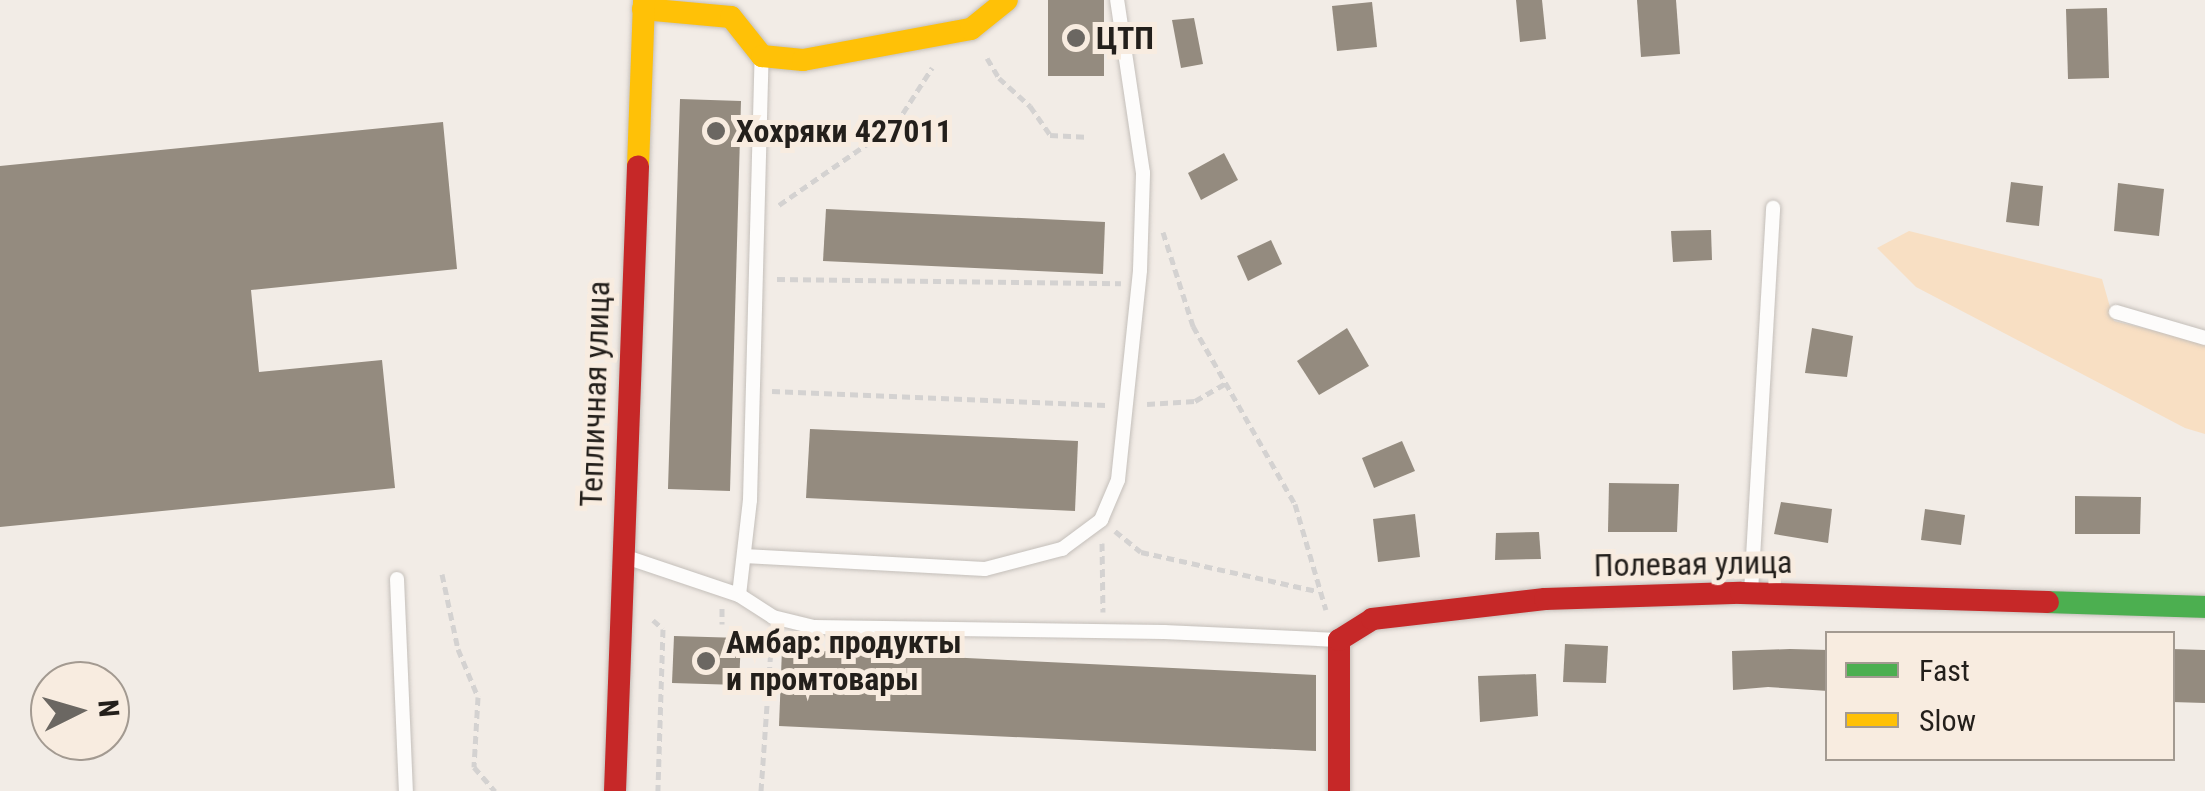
<!DOCTYPE html>
<meta charset="utf-8">
<style>
body{margin:0}
#map{position:relative;width:2205px;height:791px;overflow:hidden;background:#f2ece6;font-family:"Roboto Condensed",sans-serif}
div>[style]{position:absolute}
[style*='--x']{left:calc(var(--x)*1px);top:calc(var(--y)*1px);width:calc(var(--w)*1px);rotate:calc(var(--a)*1deg)}
.green>*{inset:0;background:#f8dfc3}
.building>*{inset:0;background:#948b7f}
.path>*{height:5px;margin-top:-2.5px;transform-origin:0;background:repeating-linear-gradient(90deg,#d4d2d1 0 8px,transparent 0 13px)}
.roads{filter:drop-shadow(0 0 2px #c4bfba) drop-shadow(0 0 2px #c4bfba)}
.lane>*{height:14px;margin:-7px;padding:0 7px;transform-origin:7px;border-radius:7px;background:#fdfcfb}
.fast>*{height:22px;margin:-11px;padding:0 11px;transform-origin:11px;border-radius:11px;background:#4caf50}
.slow>*{height:22px;margin:-11px;padding:0 11px;transform-origin:11px;border-radius:11px;background:#ffc107}
.jam>*{height:22px;margin:-11px;padding:0 11px;transform-origin:11px;border-radius:11px;background:#c62828}
.dots>*{width:28px;height:28px;translate:-50% -50%;box-sizing:border-box;border:5px solid #f8ece0;border-radius:50%}
span{translate:-50% -50%;white-space:nowrap;text-align:center;line-height:1.15;-webkit-text-stroke:10px #f8ece0;paint-order:stroke}
.poi-label{font-size:32px;color:#231f1b;font-weight:700}
.left{translate:0 -50%;text-align:left}
.street-label{font-size:32px;color:#231f1b}
.legend{position:absolute;left:1825px;top:631px;width:350px;height:130px;box-sizing:border-box;background:#f8ece0;border:2px solid #a39a91;margin:0;padding:12px 18px;list-style:none;font-size:30px;color:#231f1b}
.legend li{display:flex;align-items:center;gap:20px;height:50px}
.legend b{width:50px;border:2px solid #a39a91}
.north{position:absolute;left:30px;top:661px;width:100px;height:100px;box-sizing:border-box;background:#f8ece0;border:2px solid #a39a91;border-radius:50%;rotate:85deg;font-size:28px;font-weight:700;line-height:40px;text-align:center;color:#231f1b}
.north::after{content:'';display:block;margin:auto;width:35px;height:45px;background:#6b6762;clip-path:polygon(50% 0,100% 100%,50% 72%,0 100%)}
</style>
<div id="map">
<div class="green">
<div style="clip-path:polygon(1909px 231px,2102px 279px,2114px 321px,2205px 343px,2205px 434px,2185px 428px,1916px 287px,1877px 248px)"></div>
</div>
<div class="building">
<div style="clip-path:polygon(1048px 0,1104px 0,1104px 76px,1048px 76px)"></div>
<div style="clip-path:polygon(1516px 0,1542px 0,1546px 39px,1520px 42px)"></div>
<div style="clip-path:polygon(1637px 0,1676px 0,1680px 54px,1641px 57px)"></div>
<div style="clip-path:polygon(1372px 2px,1377px 47px,1337px 51px,1332px 6px)"></div>
<div style="clip-path:polygon(2107px 8px,2109px 78px,2068px 79px,2066px 9px)"></div>
<div style="clip-path:polygon(1194px 18px,1203px 64px,1181px 68px,1172px 20px)"></div>
<div style="clip-path:polygon(680px 99px,741px 101px,730px 491px,668px 489px)"></div>
<div style="clip-path:polygon(443px 122px,457px 269px,251px 290px,259px 372px,382px 360px,395px 488px,0 527px,0 166px)"></div>
<div style="clip-path:polygon(1224px 153px,1238px 180px,1201px 200px,1188px 173px)"></div>
<div style="clip-path:polygon(2011px 182px,2043px 186px,2039px 226px,2006px 222px)"></div>
<div style="clip-path:polygon(2118px 183px,2164px 189px,2159px 236px,2114px 231px)"></div>
<div style="clip-path:polygon(826px 209px,1105px 222px,1103px 274px,823px 261px)"></div>
<div style="clip-path:polygon(1711px 230px,1712px 260px,1673px 262px,1671px 231px)"></div>
<div style="clip-path:polygon(1271px 240px,1282px 264px,1248px 281px,1237px 256px)"></div>
<div style="clip-path:polygon(1347px 328px,1369px 366px,1319px 395px,1297px 361px)"></div>
<div style="clip-path:polygon(1812px 328px,1853px 336px,1847px 377px,1805px 373px)"></div>
<div style="clip-path:polygon(810px 429px,1078px 441px,1075px 511px,806px 498px)"></div>
<div style="clip-path:polygon(1402px 441px,1415px 471px,1374px 488px,1362px 458px)"></div>
<div style="clip-path:polygon(1609px 483px,1679px 484px,1677px 532px,1608px 532px)"></div>
<div style="clip-path:polygon(2075px 496px,2141px 497px,2140px 534px,2075px 534px)"></div>
<div style="clip-path:polygon(1781px 502px,1832px 509px,1828px 543px,1774px 534px)"></div>
<div style="clip-path:polygon(1925px 509px,1965px 515px,1961px 545px,1921px 540px)"></div>
<div style="clip-path:polygon(1415px 514px,1420px 557px,1378px 562px,1373px 519px)"></div>
<div style="clip-path:polygon(1539px 532px,1541px 559px,1495px 560px,1496px 533px)"></div>
<div style="clip-path:polygon(674px 636px,741px 638px,739px 685px,672px 683px)"></div>
<div style="clip-path:polygon(1565px 644px,1608px 646px,1606px 683px,1563px 682px)"></div>
<div style="clip-path:polygon(782px 649px,1316px 675px,1316px 751px,779px 726px)"></div>
<div style="clip-path:polygon(1790px 649px,1828px 650px,1828px 691px,1768px 687px,1733px 690px,1732px 651px)"></div>
<div style="clip-path:polygon(2172px 649px,2205px 650px,2205px 703px,2172px 702px)"></div>
<div style="clip-path:polygon(1536px 674px,1538px 716px,1480px 722px,1478px 676px)"></div>
</div>
<div class="path">
<div style="--x:987;--y:58;--w:23;--a:59"></div>
<div style="--x:999;--y:78;--w:42;--a:42.1"></div>
<div style="--x:1030;--y:106;--w:35;--a:55"></div>
<div style="--x:1050;--y:135;--w:35;--a:3"></div>
<div style="--x:779;--y:205;--w:142;--a:-34.7"></div>
<div style="--x:896;--y:124;--w:67;--a:-57.3"></div>
<div style="--x:1163;--y:232;--w:99;--a:72.3"></div>
<div style="--x:1193;--y:326;--w:205;--a:60.2"></div>
<div style="--x:1295;--y:504;--w:110;--a:73.7"></div>
<div style="--x:777;--y:279;--w:344;--a:0.7"></div>
<div style="--x:772;--y:391;--w:334;--a:2.4"></div>
<div style="--x:1147;--y:404;--w:48;--a:-3.6"></div>
<div style="--x:1195;--y:401;--w:36;--a:-30"></div>
<div style="--x:1115;--y:531;--w:33;--a:39"></div>
<div style="--x:1141;--y:552;--w:180;--a:12.5"></div>
<div style="--x:1102;--y:543;--w:69;--a:89.2"></div>
<div style="--x:442;--y:574;--w:77;--a:78"></div>
<div style="--x:458;--y:649;--w:52;--a:67.4"></div>
<div style="--x:478;--y:697;--w:70;--a:93.3"></div>
<div style="--x:474;--y:767;--w:32;--a:49"></div>
<div style="--x:722;--y:608;--w:16;--a:90"></div>
<div style="--x:653;--y:620;--w:13;--a:42"></div>
<div style="--x:663;--y:629;--w:162;--a:91.8"></div>
<div style="--x:761;--y:791;--w:156;--a:-86"></div>
</div>
<div class="roads">
<div class="lane">
<div style="--x:2116;--y:312;--w:93;--a:16.3"></div>
<div style="--x:744;--y:556;--w:241;--a:3.1"></div>
<div style="--x:985;--y:569;--w:80;--a:-14.6"></div>
<div style="--x:1062;--y:549;--w:49;--a:-36.6"></div>
<div style="--x:1101;--y:520;--w:43;--a:-67"></div>
<div style="--x:1118;--y:480;--w:211;--a:-84"></div>
<div style="--x:1140;--y:270;--w:97;--a:-88.2"></div>
<div style="--x:1143;--y:173;--w:175;--a:-98.5"></div>
<div style="--x:629;--y:558;--w:116;--a:18.6"></div>
<div style="--x:739;--y:595;--w:40;--a:32.9"></div>
<div style="--x:773;--y:617;--w:42;--a:13.7"></div>
<div style="--x:814;--y:627;--w:350;--a:0.8"></div>
<div style="--x:1164;--y:632;--w:174;--a:2.6"></div>
<div style="--x:397;--y:579;--w:212;--a:87.6"></div>
<div style="--x:1751;--y:592;--w:385;--a:-86.7"></div>
<div style="--x:739;--y:595;--w:96;--a:-83.4"></div>
<div style="--x:750;--y:500;--w:444;--a:-88.5"></div>
</div>
<div class="fast">
<div style="--x:2048;--y:602;--w:157;--a:1.8"></div>
</div>
<div class="slow">
<div style="--x:643;--y:9;--w:88;--a:5.2"></div>
<div style="--x:731;--y:17;--w:50;--a:51.5"></div>
<div style="--x:762;--y:56;--w:41;--a:5.6"></div>
<div style="--x:803;--y:60;--w:171;--a:-10.5"></div>
<div style="--x:971;--y:29;--w:46;--a:-38.9"></div>
<div style="--x:638;--y:166;--w:166;--a:-87.9"></div>
</div>
<div class="jam">
<div style="--x:615;--y:791;--w:625;--a:-87.89"></div>
<div style="--x:1339;--y:791;--w:151;--a:-90"></div>
<div style="--x:1339;--y:640;--w:39;--a:-32"></div>
<div style="--x:1372;--y:619;--w:174;--a:-6.6"></div>
<div style="--x:1545;--y:599;--w:196;--a:-1.8"></div>
<div style="--x:1741;--y:593;--w:307;--a:1.7"></div>
</div>
</div>
<div class="dots">
<div style="left:1076px;top:38px;background:#6b6762"></div>
<div style="left:716px;top:131px;background:#6b6762"></div>
<div style="left:706px;top:661px;background:#6b6762"></div>
</div>
<div class="poi-label">
<span class="left" style="left:1096px;top:38px">ЦТП</span>
<span class="left" style="left:736px;top:131px">Хохряки 427011</span>
<span class="left" style="left:726px;top:661px">Амбар: продукты<br>и промтовары</span>
</div>
<div class="street-label">
<span style="left:595px;top:394px;rotate:-88deg">Тепличная улица</span>
<span style="left:1693px;top:564px;rotate:-1deg">Полевая улица</span>
</div>
<ul class="legend">
<li><b style="height:12px;background:#4caf50"></b>Fast</li>
<li><b style="height:12px;background:#ffc107"></b>Slow</li>
</ul>
<div class="north">N</div>
</div>
